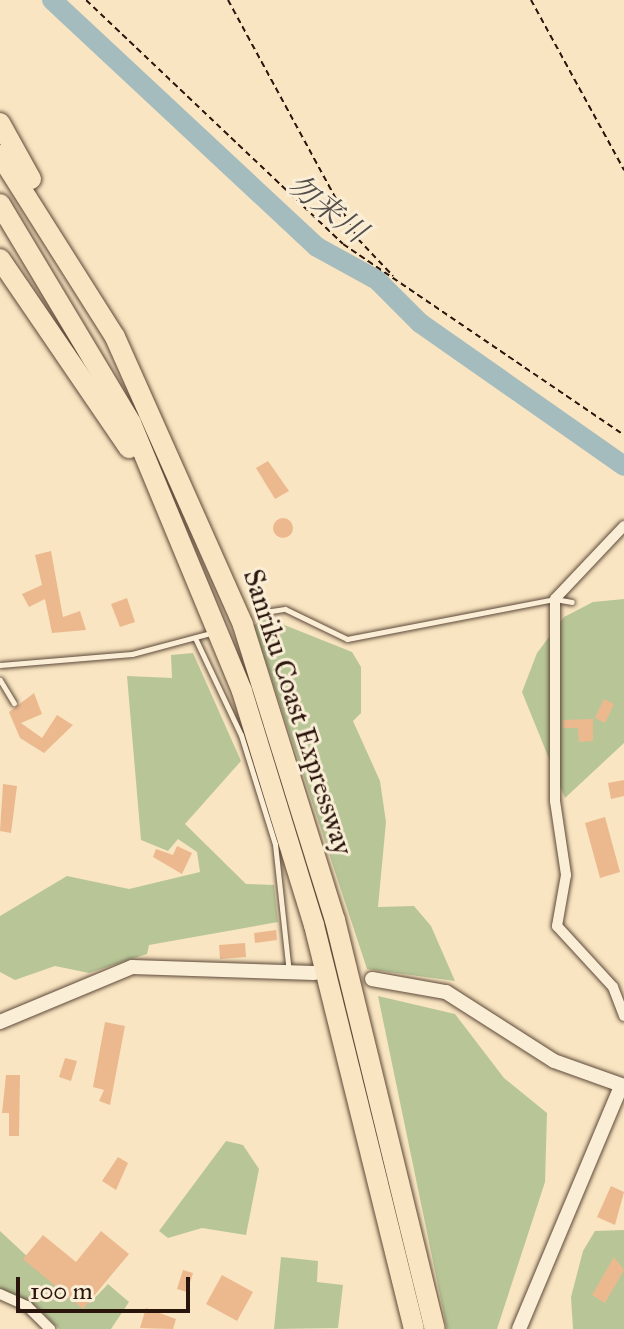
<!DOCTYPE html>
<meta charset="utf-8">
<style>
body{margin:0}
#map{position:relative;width:624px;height:1329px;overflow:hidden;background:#f9e5c1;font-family:"IM FELL Great Primer","Noto Serif JP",serif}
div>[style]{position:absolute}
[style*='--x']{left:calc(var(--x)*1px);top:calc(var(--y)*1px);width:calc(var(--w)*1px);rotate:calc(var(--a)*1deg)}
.green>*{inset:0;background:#b8c697}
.river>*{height:20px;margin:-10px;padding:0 10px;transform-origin:10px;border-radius:10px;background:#a4bcbe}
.building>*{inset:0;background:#ecb98f}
.round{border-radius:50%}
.path>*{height:2px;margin-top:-1px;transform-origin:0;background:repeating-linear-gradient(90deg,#29150c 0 6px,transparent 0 10px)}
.roads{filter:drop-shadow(0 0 2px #5d4939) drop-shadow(0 0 2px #5d4939)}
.lane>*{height:5px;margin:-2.5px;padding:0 2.5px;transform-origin:2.5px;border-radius:2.5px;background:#fbeed7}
.street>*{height:10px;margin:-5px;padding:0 5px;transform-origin:5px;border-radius:5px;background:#fbeed7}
.secondary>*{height:14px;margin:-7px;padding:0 7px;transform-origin:7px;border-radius:7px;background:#fbeed7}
.highway>*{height:20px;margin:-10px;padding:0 10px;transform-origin:10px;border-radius:10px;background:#f9e5c1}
span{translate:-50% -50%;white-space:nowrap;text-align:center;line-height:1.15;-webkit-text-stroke:6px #fbeed7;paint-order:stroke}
.street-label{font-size:28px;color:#29150c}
.water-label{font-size:30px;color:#544f4a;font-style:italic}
.scale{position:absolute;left:16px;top:1277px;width:174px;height:36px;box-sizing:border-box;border:4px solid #29150c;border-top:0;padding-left:10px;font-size:24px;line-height:28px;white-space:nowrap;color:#29150c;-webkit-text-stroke:6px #fbeed7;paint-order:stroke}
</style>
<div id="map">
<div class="green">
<div style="clip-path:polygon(624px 599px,624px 743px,565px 798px,522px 692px,537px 653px,564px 617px,593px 602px)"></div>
<div style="clip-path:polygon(267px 618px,352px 652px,361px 667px,361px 713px,353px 721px,380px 781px,386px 822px,378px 907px,414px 906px,431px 926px,455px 981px,367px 969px,254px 625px)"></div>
<div style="clip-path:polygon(193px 653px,241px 761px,185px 824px,246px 884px,274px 885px,278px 922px,149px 945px,147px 954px,89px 973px,55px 966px,15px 980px,0 972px,0 916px,67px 876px,129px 889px,200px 872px,197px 852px,178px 839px,168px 851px,141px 840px,127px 676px,172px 678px,171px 655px)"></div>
<div style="clip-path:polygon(378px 996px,455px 1014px,504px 1078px,547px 1113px,545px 1182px,497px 1329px,447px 1329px)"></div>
<div style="clip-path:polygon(226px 1141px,243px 1145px,259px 1169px,246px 1235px,202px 1228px,168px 1238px,159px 1231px)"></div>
<div style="clip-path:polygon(624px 1230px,624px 1329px,573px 1329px,571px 1297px,583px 1251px,595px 1231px)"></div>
<div style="clip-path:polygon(0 1231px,59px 1286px,90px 1303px,108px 1284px,129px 1302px,111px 1329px,59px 1329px,37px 1307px,0 1290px)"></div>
<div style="clip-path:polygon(281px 1257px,318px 1261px,317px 1282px,343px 1285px,338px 1328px,274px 1329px)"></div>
</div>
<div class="river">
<div style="--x:52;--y:0;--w:362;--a:43"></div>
<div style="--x:317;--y:247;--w:68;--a:28.8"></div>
<div style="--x:377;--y:280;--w:61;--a:45"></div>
<div style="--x:420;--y:323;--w:249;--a:35"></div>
</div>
<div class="building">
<div style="clip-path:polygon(268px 461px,289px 491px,275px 499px,256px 468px)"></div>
<div class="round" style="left:273px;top:518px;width:20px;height:20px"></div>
<div style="clip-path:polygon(51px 551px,63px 617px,80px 611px,86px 630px,52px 633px,45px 599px,29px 607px,22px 594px,42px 585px,35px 555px)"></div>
<div style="clip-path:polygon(127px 598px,135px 622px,120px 627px,111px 604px)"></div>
<div style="clip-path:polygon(34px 693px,42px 714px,21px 723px,42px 738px,57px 715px,73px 725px,44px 753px,20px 738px,9px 712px)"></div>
<div style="clip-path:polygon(604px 699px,614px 704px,605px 723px,595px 718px)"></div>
<div style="clip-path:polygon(593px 719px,593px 741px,579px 742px,578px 728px,563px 728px,563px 720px)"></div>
<div style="clip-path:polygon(624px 780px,624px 796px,611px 799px,608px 783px)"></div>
<div style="clip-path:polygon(3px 784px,17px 786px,11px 833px,0 831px)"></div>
<div style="clip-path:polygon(605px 817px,620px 872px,600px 878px,585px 823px)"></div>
<div style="clip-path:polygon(177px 846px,192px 853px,182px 874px,153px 857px,156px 849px,173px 855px)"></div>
<div style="clip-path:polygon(276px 930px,277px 940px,255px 943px,254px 933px)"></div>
<div style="clip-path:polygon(245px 943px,246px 957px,220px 959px,219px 945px)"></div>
<div style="clip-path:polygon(105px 1022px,125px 1026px,110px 1105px,99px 1101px,104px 1090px,93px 1087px)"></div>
<div style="clip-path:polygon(65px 1058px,77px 1061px,71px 1081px,59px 1077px)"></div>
<div style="clip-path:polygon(6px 1075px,20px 1075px,19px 1136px,9px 1136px,9px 1113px,2px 1113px)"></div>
<div style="clip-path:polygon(118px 1157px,128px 1163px,116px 1190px,102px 1181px)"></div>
<div style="clip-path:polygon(611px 1186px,624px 1192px,615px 1225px,597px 1217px)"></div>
<div style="clip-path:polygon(101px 1231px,129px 1254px,83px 1309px,23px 1259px,43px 1235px,76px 1262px)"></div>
<div style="clip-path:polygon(614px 1257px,624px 1270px,605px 1303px,592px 1295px)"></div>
<div style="clip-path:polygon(183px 1270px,193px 1273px,187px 1292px,177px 1289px)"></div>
<div style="clip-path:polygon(222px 1275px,253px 1292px,237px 1321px,206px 1304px)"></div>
<div style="clip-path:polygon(146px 1308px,176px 1319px,173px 1329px,140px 1328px)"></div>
</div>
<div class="path">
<div style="--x:86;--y:0;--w:354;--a:43.5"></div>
<div style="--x:343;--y:244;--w:340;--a:34.2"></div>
<div style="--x:228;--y:0;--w:272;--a:61.5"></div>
<div style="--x:358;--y:239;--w:51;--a:46.6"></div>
<div style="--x:531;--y:0;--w:194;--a:61.3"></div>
</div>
<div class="roads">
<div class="lane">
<div style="--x:265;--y:612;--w:20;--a:-9"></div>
<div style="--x:285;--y:609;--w:69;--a:25.8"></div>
<div style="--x:347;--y:639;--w:212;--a:-10.9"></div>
<div style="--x:555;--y:599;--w:17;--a:10"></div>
<div style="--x:196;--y:640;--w:105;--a:64.7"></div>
<div style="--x:241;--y:735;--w:114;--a:72.7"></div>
<div style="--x:275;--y:844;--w:129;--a:83.8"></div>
<div style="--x:0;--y:665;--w:132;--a:-4.8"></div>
<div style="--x:132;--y:654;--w:78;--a:-14.9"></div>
<div style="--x:0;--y:680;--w:27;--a:59"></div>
</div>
<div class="street">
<div style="--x:624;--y:526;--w:100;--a:133.4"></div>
<div style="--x:555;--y:599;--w:202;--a:90"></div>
<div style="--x:555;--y:801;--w:75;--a:81.5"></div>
<div style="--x:566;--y:875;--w:52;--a:100"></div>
<div style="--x:557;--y:926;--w:83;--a:47.4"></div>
<div style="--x:613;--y:987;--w:31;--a:69"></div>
<div style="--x:0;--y:1294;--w:30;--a:24"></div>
<div style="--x:27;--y:1306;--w:33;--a:45"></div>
</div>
<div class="secondary">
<div style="--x:372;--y:979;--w:75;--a:10"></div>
<div style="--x:446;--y:992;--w:128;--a:32.6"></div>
<div style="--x:554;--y:1061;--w:74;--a:19.7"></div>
<div style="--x:0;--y:1022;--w:143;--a:-22.6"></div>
<div style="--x:132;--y:967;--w:182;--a:1.9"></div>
<div style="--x:519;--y:1329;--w:264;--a:-67.2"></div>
</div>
<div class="highway">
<div style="--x:0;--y:123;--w:64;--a:61"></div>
<div style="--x:0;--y:155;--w:215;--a:57.7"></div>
<div style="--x:115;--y:337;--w:315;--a:66"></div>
<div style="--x:243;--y:625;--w:309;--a:72.7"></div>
<div style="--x:335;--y:920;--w:421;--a:76.3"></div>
<div style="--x:0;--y:204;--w:255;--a:59.1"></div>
<div style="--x:131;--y:423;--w:290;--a:67.5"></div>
<div style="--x:242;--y:691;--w:245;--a:72.9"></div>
<div style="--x:314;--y:925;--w:416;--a:76.1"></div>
<div style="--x:0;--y:259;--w:229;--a:55.7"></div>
</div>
</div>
<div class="street-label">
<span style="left:298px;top:712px;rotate:72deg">Sanriku Coast Expressway</span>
</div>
<div class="water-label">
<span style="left:327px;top:208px;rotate:38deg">勿来川</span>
</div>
<div class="scale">100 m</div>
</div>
